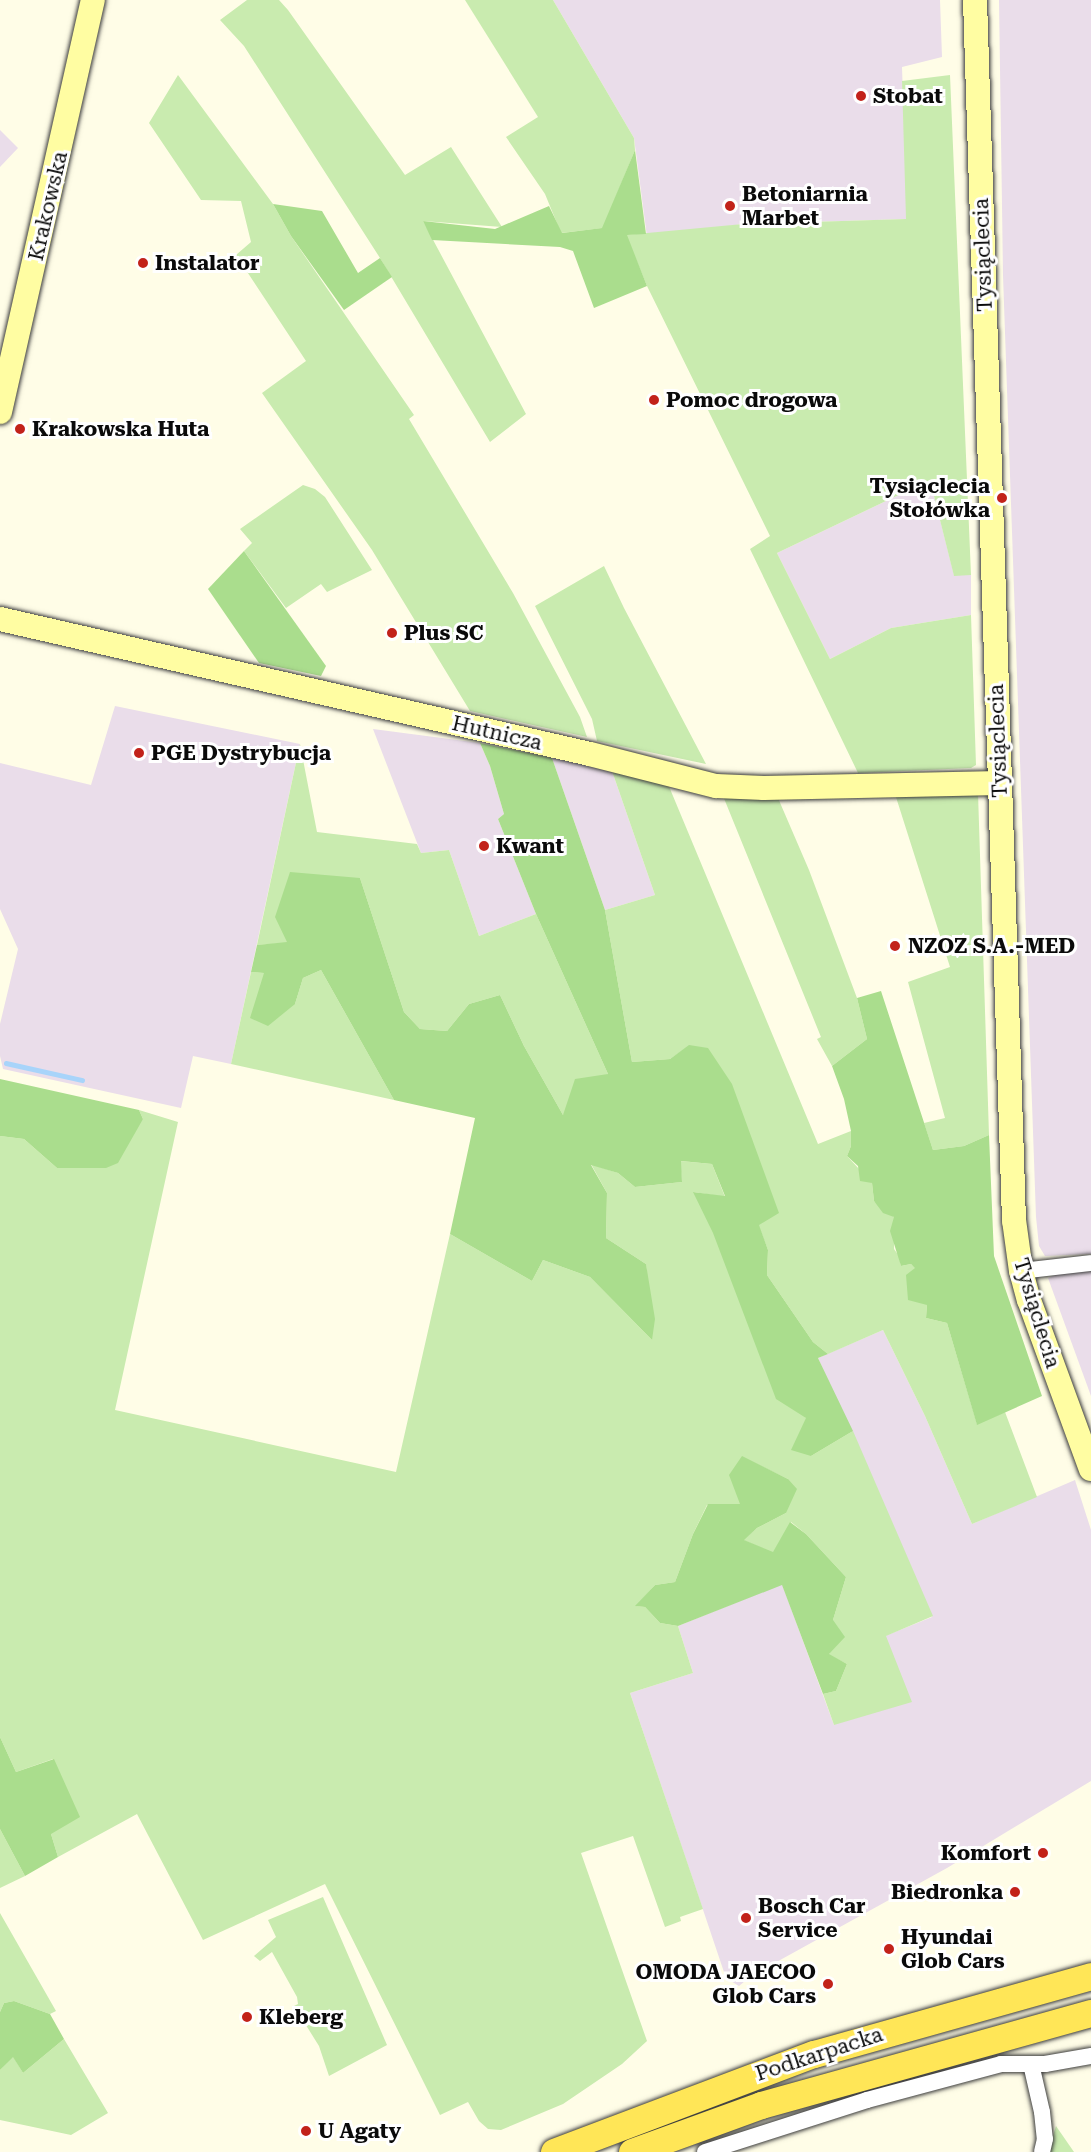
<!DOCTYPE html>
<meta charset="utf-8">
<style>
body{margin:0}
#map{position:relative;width:1091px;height:2152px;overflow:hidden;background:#fffde7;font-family:"Roboto Serif",serif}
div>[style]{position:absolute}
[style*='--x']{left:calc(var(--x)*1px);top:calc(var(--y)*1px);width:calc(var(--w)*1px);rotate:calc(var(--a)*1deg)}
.industrial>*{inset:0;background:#eaddea}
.green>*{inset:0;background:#c9ebaf}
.forest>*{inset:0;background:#aadd8d}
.stream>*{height:4.5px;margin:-2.25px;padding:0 2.25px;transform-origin:2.25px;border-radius:2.25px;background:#a8d4fa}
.roads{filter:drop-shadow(0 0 2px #3d3d3d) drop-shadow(0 0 2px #3d3d3d)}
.street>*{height:16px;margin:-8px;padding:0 8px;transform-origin:8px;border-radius:8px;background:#fff}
.secondary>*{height:24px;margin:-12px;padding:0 12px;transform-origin:12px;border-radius:12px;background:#fffda2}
.primary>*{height:27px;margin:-13.5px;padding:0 13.5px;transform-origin:13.5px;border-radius:13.5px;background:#ffe657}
.dots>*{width:16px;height:16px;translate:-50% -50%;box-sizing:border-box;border:3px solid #fff;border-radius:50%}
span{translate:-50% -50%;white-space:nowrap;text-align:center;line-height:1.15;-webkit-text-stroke:6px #fff;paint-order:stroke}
.poi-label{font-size:21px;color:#0a0a0a;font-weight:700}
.left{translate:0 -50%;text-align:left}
.right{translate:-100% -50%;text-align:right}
.street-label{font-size:21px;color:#0a0a0a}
</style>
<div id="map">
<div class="industrial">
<div style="clip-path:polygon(553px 0,940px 0,942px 57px,902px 67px,907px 219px,743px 224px,647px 237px,634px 138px)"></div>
<div style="clip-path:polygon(999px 0,1091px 0,1091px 1254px,1045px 1256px,1039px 1246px,1036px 1217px,1003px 275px)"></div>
<div style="clip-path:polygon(0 130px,18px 148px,0 167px)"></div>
<div style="clip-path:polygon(930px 480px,954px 575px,971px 575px,971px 615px,891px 628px,830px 659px,777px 553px)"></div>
<div style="clip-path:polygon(115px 706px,300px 744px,231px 1064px,193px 1056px,181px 1108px,3px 1069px,0 1056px,0 1024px,18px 949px,0 909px,0 763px,91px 785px)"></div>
<div style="clip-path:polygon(373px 729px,480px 743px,490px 766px,504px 814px,498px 819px,536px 914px,479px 936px,449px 850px,421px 853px)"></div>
<div style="clip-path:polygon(552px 758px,612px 771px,655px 895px,605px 910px)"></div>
<div style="clip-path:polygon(1091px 1271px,1091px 1396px,1048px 1278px,1060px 1273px)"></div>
<div style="clip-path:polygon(883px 1330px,925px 1416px,972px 1524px,1075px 1480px,1091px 1530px,1091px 1781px,947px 1868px,751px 1976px,739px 1986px,726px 1978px,630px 1693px,693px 1673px,678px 1626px,782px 1584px,834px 1725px,885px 1636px,932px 1617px,818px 1358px)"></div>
</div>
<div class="green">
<div style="clip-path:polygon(247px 0,279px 0,288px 10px,405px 175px,451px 147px,502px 227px,423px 221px,526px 414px,490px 442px,380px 258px,244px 46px,220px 20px)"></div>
<div style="clip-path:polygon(465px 0,553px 0,634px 138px,635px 150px,603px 228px,561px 233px,545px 194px,506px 137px,538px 117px)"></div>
<div style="clip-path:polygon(178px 75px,273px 204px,291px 236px,414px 415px,409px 419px,513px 593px,580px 717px,587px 737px,470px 711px,372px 550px,262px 393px,306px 361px,236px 255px,251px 242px,241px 201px,201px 200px,149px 123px)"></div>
<div style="clip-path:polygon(950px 75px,971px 575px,954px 576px,930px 480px,777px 553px,830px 659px,891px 628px,971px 615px,976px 765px,971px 768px,858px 773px,750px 549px,770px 536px,647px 286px,626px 235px,743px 224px,906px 219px,902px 81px)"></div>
<div style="clip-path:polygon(303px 485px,315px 489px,325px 497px,372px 570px,327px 592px,321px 584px,286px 608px,244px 551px,252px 543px,240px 529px)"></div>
<div style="clip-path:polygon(604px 566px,624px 608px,706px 764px,597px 741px,592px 719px,535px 606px)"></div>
<div style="clip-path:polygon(300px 744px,317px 832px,417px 844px,421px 853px,449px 850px,479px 936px,536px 914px,608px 1074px,563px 1115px,524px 1046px,500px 995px,469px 1004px,447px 1031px,420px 1029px,404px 1012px,360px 878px,287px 943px,257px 945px)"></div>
<div style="clip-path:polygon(612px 771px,668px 784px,818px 1144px,851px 1131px,851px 1146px,847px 1156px,872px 1183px,874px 1201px,894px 1217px,894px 1249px,899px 1256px,901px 1266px,911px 1264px,916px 1268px,927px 1305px,926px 1318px,947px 1323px,977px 1424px,1005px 1412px,1037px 1497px,972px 1524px,925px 1416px,883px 1330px,828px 1354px,813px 1342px,767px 1275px,768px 1250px,689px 1046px,670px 1059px,632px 1062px,605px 910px,655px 895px)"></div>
<div style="clip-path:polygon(978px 793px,989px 1135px,964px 1146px,933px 1150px,924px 1123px,945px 1118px,908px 982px,950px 967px,895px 794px)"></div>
<div style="clip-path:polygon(723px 796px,778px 798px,809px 870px,857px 998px,867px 1039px,832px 1066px,817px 1039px,821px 1037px)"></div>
<div style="clip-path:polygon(321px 970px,394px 1100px,231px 1064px,251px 972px,264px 973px,295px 1004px,303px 978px)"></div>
<div style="clip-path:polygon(139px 1110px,178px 1122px,115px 1410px,396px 1472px,450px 1234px,532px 1281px,543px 1260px,590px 1277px,652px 1340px,646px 1264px,606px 1238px,607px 1193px,591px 1164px,618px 1173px,635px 1187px,682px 1182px,680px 1161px,712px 1164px,725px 1197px,694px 1192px,806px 1418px,811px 1456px,853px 1431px,933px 1616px,886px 1636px,912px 1702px,834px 1725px,823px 1694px,836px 1691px,847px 1664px,829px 1655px,833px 1620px,846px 1577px,806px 1534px,791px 1522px,773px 1553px,743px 1540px,757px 1528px,786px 1513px,788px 1479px,742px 1457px,741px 1504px,707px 1505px,693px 1534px,675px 1582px,655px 1585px,636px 1606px,645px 1607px,660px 1623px,678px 1626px,693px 1673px,630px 1693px,703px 1909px,680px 1917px,681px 1921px,665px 1927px,633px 1836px,581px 1853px,647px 2041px,622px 2064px,563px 2104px,501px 2130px,488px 2129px,479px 2121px,468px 2102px,440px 2115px,325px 1884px,203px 1940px,137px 1814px,58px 1857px,51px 1834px,53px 1759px,16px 1772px,0 1737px,0 1136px,24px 1139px,57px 1168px,143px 1119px)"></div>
<div style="clip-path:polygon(0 1829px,25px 1876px,0 1888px)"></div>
<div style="clip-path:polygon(323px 1897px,387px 2045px,329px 2076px,319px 2046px,294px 2006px,298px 2004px,297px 1997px,272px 1952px,260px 1961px,254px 1956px,276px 1937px,268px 1920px)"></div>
<div style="clip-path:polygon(0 1913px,56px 2011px,50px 2014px,14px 2001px,4px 2003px,0 2012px)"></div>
<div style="clip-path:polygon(64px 2039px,108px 2113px,71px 2135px,0 2120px,0 2070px,13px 2056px,23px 2073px)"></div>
<div style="clip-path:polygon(1056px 2126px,1074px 2152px,1048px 2152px)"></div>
</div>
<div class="forest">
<div style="clip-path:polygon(635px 150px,646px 234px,627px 235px,647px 286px,594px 308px,573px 251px,560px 247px,432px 240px,423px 221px,495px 229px,549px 206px,562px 233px,602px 228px)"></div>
<div style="clip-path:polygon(273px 204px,322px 211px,358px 273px,380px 258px,392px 277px,344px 310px,291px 236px)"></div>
<div style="clip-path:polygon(244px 551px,326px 666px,321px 676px,259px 663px,208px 589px)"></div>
<div style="clip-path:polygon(480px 743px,552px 758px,605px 910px,632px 1062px,670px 1059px,689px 1045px,708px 1048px,732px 1084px,779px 1213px,759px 1225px,768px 1250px,767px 1275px,813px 1342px,828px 1354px,818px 1358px,853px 1431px,811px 1456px,791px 1450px,806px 1418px,776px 1399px,713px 1233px,693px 1192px,725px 1196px,712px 1164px,681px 1161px,682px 1182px,635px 1187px,618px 1173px,591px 1165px,607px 1193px,606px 1238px,646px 1264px,655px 1319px,652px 1340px,590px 1277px,543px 1260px,532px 1281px,450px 1234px,475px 1118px,394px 1100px,321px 970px,303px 978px,295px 1004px,268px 1026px,250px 1018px,264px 973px,251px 972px,257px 945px,287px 942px,275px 917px,290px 872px,360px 878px,404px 1012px,420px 1029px,447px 1031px,469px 1004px,500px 995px,524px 1046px,563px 1115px,575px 1079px,608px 1074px,536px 914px,498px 819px,504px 814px,490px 766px)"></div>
<div style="clip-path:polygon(881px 991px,933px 1150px,964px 1146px,989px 1135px,994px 1256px,1042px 1396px,977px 1425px,947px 1323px,926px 1318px,927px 1305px,908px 1300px,906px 1275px,915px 1268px,911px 1264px,901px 1266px,890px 1231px,894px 1217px,883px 1213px,874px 1201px,872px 1183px,860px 1181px,858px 1166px,847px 1156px,851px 1146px,851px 1131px,844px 1099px,832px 1066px,867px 1039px,857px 998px)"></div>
<div style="clip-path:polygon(0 1079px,139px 1110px,143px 1119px,118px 1163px,106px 1168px,57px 1168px,24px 1139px,0 1136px)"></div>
<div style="clip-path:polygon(742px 1456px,788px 1479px,797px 1489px,786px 1513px,757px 1528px,744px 1540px,773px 1552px,790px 1522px,806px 1534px,846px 1577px,833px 1620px,845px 1637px,829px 1654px,847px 1664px,836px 1691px,823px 1694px,782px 1585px,678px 1626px,660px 1623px,645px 1607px,635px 1606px,655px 1585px,675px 1582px,693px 1534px,708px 1504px,740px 1504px,729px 1475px)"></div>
<div style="clip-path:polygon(0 1737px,16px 1772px,54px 1759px,80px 1817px,51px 1834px,58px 1857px,25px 1876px,0 1829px)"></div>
<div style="clip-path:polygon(14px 2001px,50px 2014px,64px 2039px,23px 2073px,13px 2057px,0 2070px,0 2012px,4px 2003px)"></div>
</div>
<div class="stream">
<div style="--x:6;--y:1063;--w:78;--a:12.6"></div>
</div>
<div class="roads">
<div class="street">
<div style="--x:1021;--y:1271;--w:70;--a:-6.5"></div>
<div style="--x:1031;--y:2064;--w:49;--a:77.1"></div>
<div style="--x:1042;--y:2112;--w:27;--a:84"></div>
<div style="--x:1045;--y:2139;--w:13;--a:103"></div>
<div style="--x:705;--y:2152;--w:170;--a:-17.8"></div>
<div style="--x:867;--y:2100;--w:139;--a:-15"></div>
<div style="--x:1001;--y:2064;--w:44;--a:0"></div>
<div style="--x:1045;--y:2064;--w:47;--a:-9.9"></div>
</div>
<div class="secondary">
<div style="--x:975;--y:0;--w:1221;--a:88.17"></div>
<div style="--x:1014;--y:1220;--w:51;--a:82.2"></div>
<div style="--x:1021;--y:1271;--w:30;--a:75"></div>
<div style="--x:1029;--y:1300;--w:180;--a:69.9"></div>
<div style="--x:0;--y:412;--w:422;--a:-77.3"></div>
<div style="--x:0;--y:619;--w:605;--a:12.89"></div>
<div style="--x:590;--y:754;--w:130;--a:14.3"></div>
<div style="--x:716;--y:786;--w:48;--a:2.4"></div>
<div style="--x:764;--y:788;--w:236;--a:-1.2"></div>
</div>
<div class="primary">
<div style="--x:554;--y:2152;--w:278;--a:-20.7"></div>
<div style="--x:814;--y:2054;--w:288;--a:-15.7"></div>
<div style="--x:632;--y:2152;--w:137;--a:-20"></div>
<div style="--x:761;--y:2105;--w:343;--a:-15.6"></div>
</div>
</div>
<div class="dots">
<div style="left:861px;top:96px;background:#c2221a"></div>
<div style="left:730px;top:206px;background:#c2221a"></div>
<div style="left:143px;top:263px;background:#c2221a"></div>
<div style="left:654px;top:400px;background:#c2221a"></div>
<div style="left:20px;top:429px;background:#c2221a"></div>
<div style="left:1002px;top:498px;background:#c2221a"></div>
<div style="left:392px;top:633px;background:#c2221a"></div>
<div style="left:139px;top:753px;background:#c2221a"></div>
<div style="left:484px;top:846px;background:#c2221a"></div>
<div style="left:895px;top:946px;background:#c2221a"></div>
<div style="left:1043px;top:1853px;background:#c2221a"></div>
<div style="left:1015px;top:1892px;background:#c2221a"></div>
<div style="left:746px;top:1918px;background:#c2221a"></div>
<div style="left:889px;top:1949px;background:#c2221a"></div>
<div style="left:828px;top:1984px;background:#c2221a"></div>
<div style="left:247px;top:2017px;background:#c2221a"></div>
<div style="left:306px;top:2131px;background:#c2221a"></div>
</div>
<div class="poi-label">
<span class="left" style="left:873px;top:96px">Stobat</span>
<span class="left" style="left:742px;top:206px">Betoniarnia<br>Marbet</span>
<span class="left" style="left:155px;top:263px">Instalator</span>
<span class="left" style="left:666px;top:400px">Pomoc drogowa</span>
<span class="left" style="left:32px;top:429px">Krakowska Huta</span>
<span class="right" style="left:990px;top:498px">Tysiąclecia<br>Stołówka</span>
<span class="left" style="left:404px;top:633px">Plus SC</span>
<span class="left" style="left:151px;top:753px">PGE Dystrybucja</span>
<span class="left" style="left:496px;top:846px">Kwant</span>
<span class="left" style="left:908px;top:946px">NZOZ S.A.-MED</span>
<span class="right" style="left:1031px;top:1853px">Komfort</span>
<span class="right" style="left:1003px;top:1892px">Biedronka</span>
<span class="left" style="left:758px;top:1918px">Bosch Car<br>Service</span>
<span class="left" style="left:901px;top:1949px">Hyundai<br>Glob Cars</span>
<span class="right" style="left:816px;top:1984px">OMODA JAECOO<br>Glob Cars</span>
<span class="left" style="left:259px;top:2017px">Kleberg</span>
<span class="left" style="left:318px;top:2131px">U Agaty</span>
</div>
<div class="street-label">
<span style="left:48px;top:206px;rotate:-77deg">Krakowska</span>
<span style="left:983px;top:255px;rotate:-92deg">Tysiąclecia</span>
<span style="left:497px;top:733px;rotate:13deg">Hutnicza</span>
<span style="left:998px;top:741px;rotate:-92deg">Tysiąclecia</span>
<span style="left:1037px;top:1313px;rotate:73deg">Tysiąclecia</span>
<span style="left:819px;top:2054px;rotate:-18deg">Podkarpacka</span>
</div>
</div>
